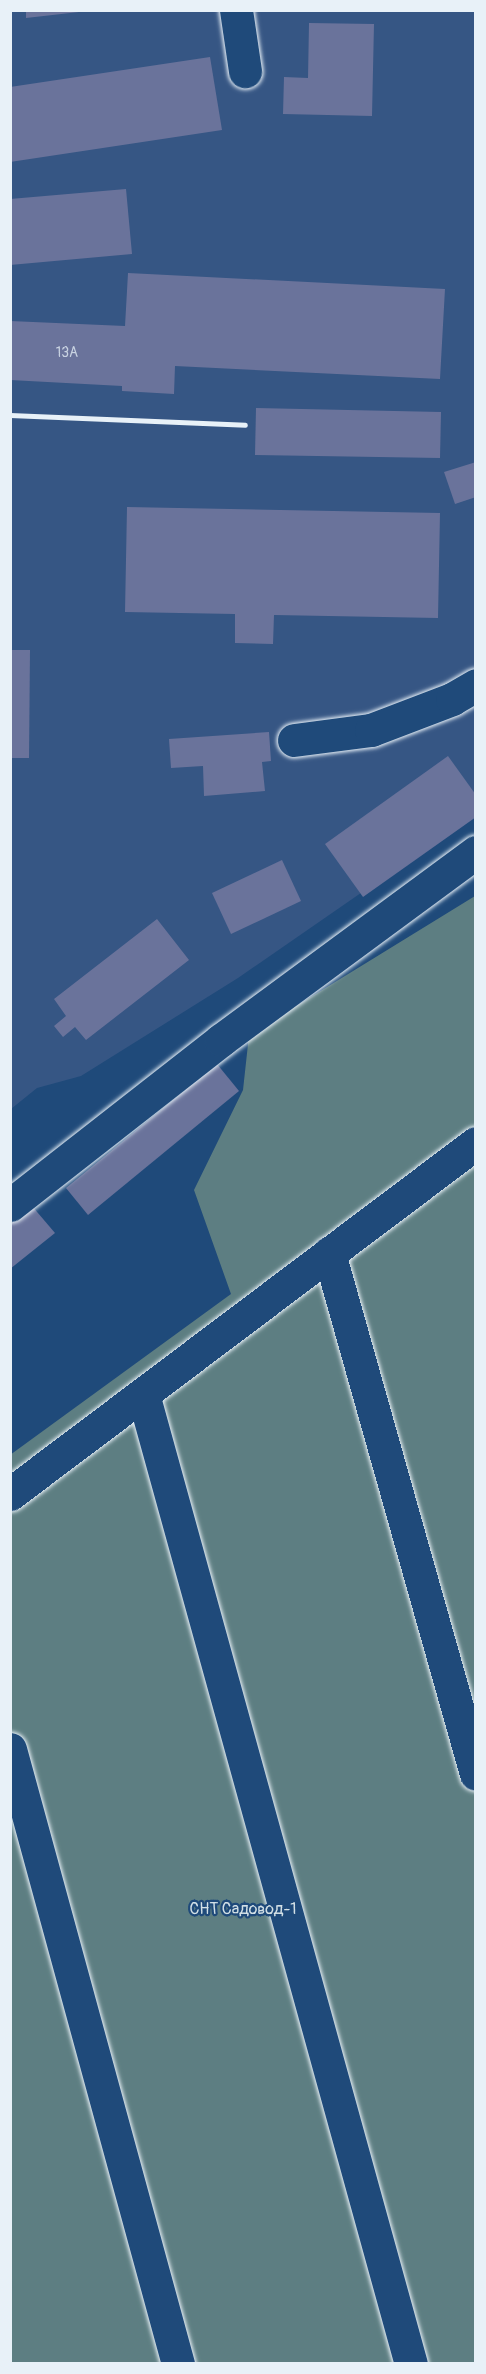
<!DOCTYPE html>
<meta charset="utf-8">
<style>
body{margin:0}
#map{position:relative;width:486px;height:2374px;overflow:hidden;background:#1f4a7a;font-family:Pangolin,sans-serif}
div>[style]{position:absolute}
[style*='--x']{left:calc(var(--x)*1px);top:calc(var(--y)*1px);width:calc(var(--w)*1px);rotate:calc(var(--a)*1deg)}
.built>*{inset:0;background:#365684}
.green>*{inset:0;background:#5d7e82}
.building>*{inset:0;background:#6a739b}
.roads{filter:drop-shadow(0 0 2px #e8f1f8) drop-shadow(0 0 2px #e8f1f8)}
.minor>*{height:33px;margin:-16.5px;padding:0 16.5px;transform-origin:16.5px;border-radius:16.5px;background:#1f4a7a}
.rail>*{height:4.5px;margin:-2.25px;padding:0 2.25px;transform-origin:2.25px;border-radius:2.25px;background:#e8f1f8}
span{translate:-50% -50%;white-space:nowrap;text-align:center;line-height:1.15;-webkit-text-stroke:4.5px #1f4a7a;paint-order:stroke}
.number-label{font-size:14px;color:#c8d2e1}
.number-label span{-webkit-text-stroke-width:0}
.park-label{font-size:16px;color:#d3e0e6}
.frame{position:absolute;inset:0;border:12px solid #e8f1f8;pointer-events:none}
</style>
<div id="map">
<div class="built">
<div style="clip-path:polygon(11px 11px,475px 11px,475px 814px,238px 978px,81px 1076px,37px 1088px,11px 1109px)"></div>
</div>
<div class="green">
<div style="clip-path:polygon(475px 896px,475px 2363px,11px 2363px,10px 1455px,231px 1294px,194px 1190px,243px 1090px,249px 1035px)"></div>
</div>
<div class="building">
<div style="clip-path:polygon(26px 10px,79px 10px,79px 12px,26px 18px)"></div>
<div style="clip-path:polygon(309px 23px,374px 24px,372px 116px,283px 114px,284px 77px,308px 78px)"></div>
<div style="clip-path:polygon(210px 57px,222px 130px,10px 162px,10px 87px)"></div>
<div style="clip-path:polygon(126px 189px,132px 254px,10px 265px,10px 199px)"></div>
<div style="clip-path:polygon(128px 273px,445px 289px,440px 379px,175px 366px,174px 394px,122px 391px,122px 386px,10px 380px,10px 321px,125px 326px)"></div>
<div style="clip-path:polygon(256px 408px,441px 412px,440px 458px,255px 455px)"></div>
<div style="clip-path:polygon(476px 462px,476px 497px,455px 504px,444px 472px)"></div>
<div style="clip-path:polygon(127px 507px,440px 513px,438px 618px,274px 615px,273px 644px,235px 643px,235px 614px,125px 612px)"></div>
<div style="clip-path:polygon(10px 650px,30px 650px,29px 758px,10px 758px)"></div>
<div style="clip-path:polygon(269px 732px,271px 761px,262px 762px,265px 791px,204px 796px,203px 766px,171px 768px,169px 739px)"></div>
<div style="clip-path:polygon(448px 756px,476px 795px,476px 817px,363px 897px,325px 844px)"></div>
<div style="clip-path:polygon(282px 860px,301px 901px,231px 934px,212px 893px)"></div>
<div style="clip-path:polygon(157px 919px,189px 960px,86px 1040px,75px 1027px,63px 1037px,54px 1026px,66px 1016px,54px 999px)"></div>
<div style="clip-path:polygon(217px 1064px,239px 1091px,88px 1215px,66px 1188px)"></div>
<div style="clip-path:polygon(32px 1206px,55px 1233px,10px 1269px,10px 1224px)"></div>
</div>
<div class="roads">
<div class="minor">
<div style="--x:236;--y:10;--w:62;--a:81.6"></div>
<div style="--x:294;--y:740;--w:78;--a:-7.4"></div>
<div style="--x:371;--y:730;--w:87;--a:-20.9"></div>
<div style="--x:452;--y:699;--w:28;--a:-30"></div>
<div style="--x:10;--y:1205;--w:268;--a:-38"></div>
<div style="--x:221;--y:1040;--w:317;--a:-36.4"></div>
<div style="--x:329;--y:1253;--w:541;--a:74.24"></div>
<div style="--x:143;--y:1394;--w:1006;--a:74.56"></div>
<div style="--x:10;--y:1494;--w:583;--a:-36.99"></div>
<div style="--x:10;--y:1749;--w:638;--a:74.72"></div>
</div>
</div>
<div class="rail">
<div style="--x:10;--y:415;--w:235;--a:2.4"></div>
</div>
<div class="number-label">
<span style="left:67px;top:353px">13А</span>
</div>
<div class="park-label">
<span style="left:243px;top:1909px">СНТ Садовод-1</span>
</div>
<div class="frame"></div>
</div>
